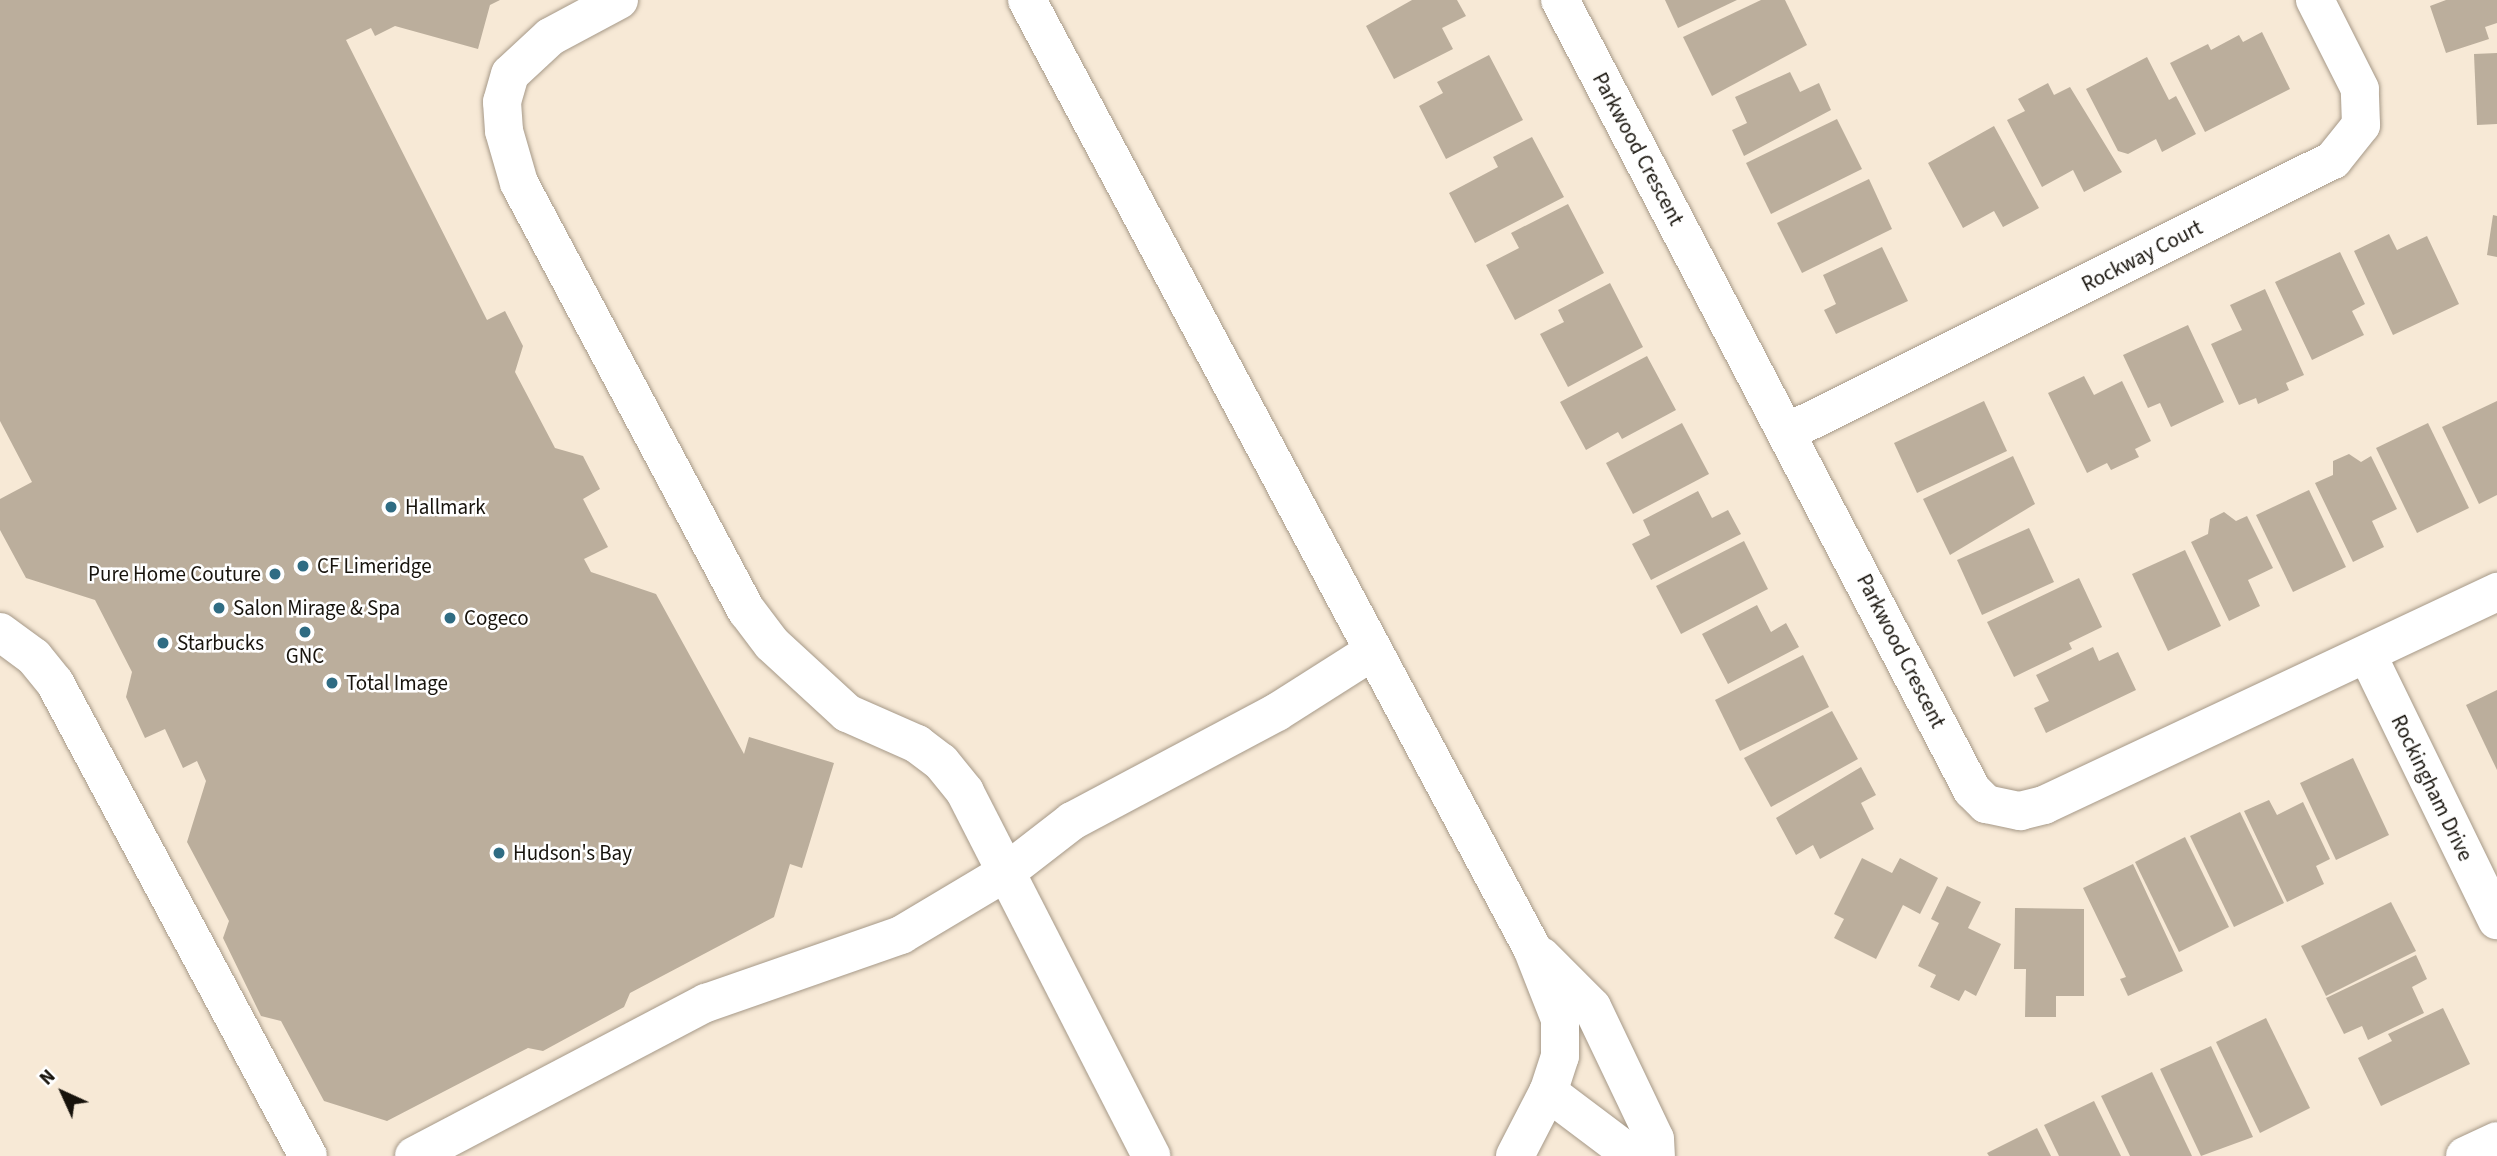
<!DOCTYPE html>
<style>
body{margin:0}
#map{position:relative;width:2497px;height:1156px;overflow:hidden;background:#f7e9d6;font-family:"Source Sans 3",sans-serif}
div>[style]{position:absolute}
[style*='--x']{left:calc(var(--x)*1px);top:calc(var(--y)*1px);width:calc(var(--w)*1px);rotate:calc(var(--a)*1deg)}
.building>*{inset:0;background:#bbae9c}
.roads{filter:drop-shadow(0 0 2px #a69988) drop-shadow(0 0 2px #a69988)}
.minor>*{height:38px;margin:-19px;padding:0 19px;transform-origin:19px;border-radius:19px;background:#fff}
.dots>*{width:19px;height:19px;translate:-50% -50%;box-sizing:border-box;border:4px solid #fff;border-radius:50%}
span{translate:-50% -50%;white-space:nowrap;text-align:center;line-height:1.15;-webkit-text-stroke:5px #fff;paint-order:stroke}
.street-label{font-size:21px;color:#17130c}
.poi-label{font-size:21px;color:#17130c}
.left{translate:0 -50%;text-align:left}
.right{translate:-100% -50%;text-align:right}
.north{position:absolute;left:28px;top:1058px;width:70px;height:70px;-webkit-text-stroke:5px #fff;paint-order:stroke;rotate:315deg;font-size:19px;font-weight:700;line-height:28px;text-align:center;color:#17130c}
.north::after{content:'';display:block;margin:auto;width:24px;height:32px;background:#17130c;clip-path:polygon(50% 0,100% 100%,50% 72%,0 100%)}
</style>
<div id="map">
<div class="building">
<div style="clip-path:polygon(0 0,500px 0,490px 5px,478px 49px,395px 26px,375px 36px,371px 28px,346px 40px,487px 320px,505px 311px,523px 346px,515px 372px,555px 448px,583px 456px,600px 489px,583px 499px,608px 547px,584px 559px,591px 572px,656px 594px,744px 754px,749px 737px,834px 763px,802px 868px,790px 864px,774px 917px,630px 993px,624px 1007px,543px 1051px,528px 1048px,387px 1121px,324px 1101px,281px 1021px,261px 1016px,223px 938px,229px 921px,187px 842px,206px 781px,197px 761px,183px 768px,165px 729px,145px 738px,126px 697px,132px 672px,95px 600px,26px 578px,0 530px,0 499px,32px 482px,0 421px)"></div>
<div style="clip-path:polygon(1412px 0,1457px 0,1466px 16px,1442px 28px,1453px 49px,1394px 79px,1366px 26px)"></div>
<div style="clip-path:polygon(1665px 0,1737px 0,1678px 28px)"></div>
<div style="clip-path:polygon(1761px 0,1785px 0,1807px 45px,1712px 96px,1683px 37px)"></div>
<div style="clip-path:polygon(2446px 0,2497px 0,2497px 23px,2485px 27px,2489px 39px,2446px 53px,2430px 6px)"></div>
<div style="clip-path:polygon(2262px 32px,2290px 89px,2205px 132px,2170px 63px,2208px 44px,2211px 50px,2239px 35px,2243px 42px)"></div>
<div style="clip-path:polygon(2497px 53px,2497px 124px,2477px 125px,2474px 54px)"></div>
<div style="clip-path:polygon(1489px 55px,1523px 120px,1446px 159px,1419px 106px,1443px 93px,1437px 82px)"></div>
<div style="clip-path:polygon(2147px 57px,2169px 100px,2176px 96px,2196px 134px,2162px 152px,2156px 139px,2128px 154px,2118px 151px,2086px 89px)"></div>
<div style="clip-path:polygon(1790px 72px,1800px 92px,1819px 83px,1831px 110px,1744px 156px,1732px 130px,1747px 123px,1735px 97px)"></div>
<div style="clip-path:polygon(2048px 83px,2054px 95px,2070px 87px,2122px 172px,2084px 192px,2073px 170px,2042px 187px,2007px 120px,2025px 111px,2018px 99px)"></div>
<div style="clip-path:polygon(1837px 119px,1862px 169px,1771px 214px,1746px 163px)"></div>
<div style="clip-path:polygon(1994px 126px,2039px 208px,2003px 227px,1994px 211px,1963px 228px,1928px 163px)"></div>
<div style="clip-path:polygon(1532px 137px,1564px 197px,1475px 243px,1449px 193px,1498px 167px,1493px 157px)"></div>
<div style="clip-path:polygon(1869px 179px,1892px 229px,1802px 273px,1777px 223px)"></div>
<div style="clip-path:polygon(1568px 204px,1604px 273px,1515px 320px,1486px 265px,1519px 248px,1511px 233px)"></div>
<div style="clip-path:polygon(2493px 215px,2497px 216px,2497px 257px,2487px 255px)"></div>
<div style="clip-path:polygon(2389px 234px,2397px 250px,2427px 236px,2459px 304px,2393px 335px,2354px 251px)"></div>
<div style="clip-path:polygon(1882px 247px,1908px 301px,1836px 334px,1824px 310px,1836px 304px,1823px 275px)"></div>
<div style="clip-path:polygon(2340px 252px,2365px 304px,2352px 311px,2364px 335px,2312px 360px,2275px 282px)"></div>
<div style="clip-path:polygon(1610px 283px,1643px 347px,1568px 387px,1540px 334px,1564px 322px,1558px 310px)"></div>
<div style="clip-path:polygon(2265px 289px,2304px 375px,2286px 383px,2289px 390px,2258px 404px,2256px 398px,2239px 405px,2211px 344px,2242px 330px,2230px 305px)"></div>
<div style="clip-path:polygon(2188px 325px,2224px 402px,2171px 427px,2160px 403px,2148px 408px,2123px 355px)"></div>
<div style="clip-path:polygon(1647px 356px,1676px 410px,1622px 439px,1618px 432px,1586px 450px,1560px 402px)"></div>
<div style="clip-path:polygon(2084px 376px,2094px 395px,2122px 381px,2151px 441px,2135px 449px,2139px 457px,2111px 470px,2107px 463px,2087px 473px,2048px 393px)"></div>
<div style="clip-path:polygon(1984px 401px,2007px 451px,1917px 493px,1894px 443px)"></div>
<div style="clip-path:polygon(2497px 401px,2497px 495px,2479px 504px,2442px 427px)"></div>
<div style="clip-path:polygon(1682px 423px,1709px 474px,1633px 514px,1606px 463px)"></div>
<div style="clip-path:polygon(2428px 423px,2469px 508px,2417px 533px,2376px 448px)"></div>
<div style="clip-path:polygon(2349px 454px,2361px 462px,2371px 456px,2397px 509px,2372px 521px,2384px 547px,2353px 562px,2315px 483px,2333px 475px,2333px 461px)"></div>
<div style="clip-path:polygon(2013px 456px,2035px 504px,1950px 555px,1923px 499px)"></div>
<div style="clip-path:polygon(2309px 490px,2346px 567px,2293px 592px,2256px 515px)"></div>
<div style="clip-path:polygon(1698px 491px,1712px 518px,1728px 510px,1741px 534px,1651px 580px,1632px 544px,1650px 535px,1643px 520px)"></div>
<div style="clip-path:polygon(2224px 512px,2236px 521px,2247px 516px,2273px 568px,2248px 580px,2260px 606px,2229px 621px,2191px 542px,2208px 534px,2210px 519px)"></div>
<div style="clip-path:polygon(2029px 528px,2054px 582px,1982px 615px,1957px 560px)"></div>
<div style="clip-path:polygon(1744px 541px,1768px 589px,1681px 634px,1656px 586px)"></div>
<div style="clip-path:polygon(2185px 550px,2221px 626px,2168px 651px,2132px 574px)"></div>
<div style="clip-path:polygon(2079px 578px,2102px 627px,2069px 643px,2072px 649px,2014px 677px,1987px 622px)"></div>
<div style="clip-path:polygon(1757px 605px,1771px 632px,1786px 623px,1799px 647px,1728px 684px,1702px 634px)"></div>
<div style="clip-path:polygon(2093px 647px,2099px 661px,2118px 652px,2136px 690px,2046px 733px,2034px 708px,2049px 701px,2036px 675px)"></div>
<div style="clip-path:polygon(1803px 655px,1829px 707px,1740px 751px,1715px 700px)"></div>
<div style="clip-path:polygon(2497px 690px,2497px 770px,2466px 705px)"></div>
<div style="clip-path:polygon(1832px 711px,1858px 759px,1771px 807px,1744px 758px)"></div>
<div style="clip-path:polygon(2353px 758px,2389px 835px,2336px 860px,2300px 783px)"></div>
<div style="clip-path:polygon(1861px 767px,1876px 795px,1861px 803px,1874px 829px,1820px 859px,1813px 845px,1796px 855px,1776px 818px)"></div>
<div style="clip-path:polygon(2269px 800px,2277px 815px,2303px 802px,2330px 859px,2316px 866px,2324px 884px,2287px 902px,2244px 811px)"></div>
<div style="clip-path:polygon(2240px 812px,2284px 903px,2234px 927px,2190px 836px)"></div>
<div style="clip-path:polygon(2185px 837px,2229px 927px,2179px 952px,2135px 862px)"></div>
<div style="clip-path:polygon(1862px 858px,1892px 873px,1900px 858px,1938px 878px,1920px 914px,1903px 905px,1876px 959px,1834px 938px,1844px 919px,1834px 914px)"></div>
<div style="clip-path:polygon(2133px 864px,2183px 971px,2128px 996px,2120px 979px,2126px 977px,2083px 888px)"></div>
<div style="clip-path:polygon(1947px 886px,1981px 902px,1968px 928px,2001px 944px,1976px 996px,1965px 990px,1959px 1001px,1930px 987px,1936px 975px,1918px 966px,1939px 923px,1931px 919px)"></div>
<div style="clip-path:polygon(2391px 902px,2416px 951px,2326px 996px,2301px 946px)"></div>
<div style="clip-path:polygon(2015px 908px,2084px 909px,2084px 996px,2056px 996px,2056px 1017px,2025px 1017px,2026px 969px,2014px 969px)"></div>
<div style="clip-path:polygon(2416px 955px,2427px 979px,2412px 987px,2424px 1013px,2368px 1040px,2362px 1026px,2344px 1034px,2326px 998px)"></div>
<div style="clip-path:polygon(2443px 1008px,2470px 1064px,2381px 1106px,2358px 1058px,2392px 1041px,2388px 1034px)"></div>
<div style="clip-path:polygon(2266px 1018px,2310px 1108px,2260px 1133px,2216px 1042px)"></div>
<div style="clip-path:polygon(2211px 1046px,2253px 1137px,2201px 1156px,2160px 1069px)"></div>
<div style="clip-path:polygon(2152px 1072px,2192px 1156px,2130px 1156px,2101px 1096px)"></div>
<div style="clip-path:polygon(2094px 1101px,2121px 1156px,2059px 1156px,2044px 1125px)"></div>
<div style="clip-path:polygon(2037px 1128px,2051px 1156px,1989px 1156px,1987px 1153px)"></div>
</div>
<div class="roads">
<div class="minor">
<div style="--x:619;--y:0;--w:78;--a:151.8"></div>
<div style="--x:550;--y:37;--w:54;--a:137.2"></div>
<div style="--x:510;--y:74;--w:29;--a:106"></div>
<div style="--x:502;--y:102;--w:29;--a:86"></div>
<div style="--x:504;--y:131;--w:54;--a:73.9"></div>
<div style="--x:519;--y:183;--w:485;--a:62"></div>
<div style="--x:747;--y:611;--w:41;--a:52.9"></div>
<div style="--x:772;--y:644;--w:102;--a:42.6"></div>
<div style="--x:847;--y:713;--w:77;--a:23.9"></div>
<div style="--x:917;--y:744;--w:30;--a:37"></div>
<div style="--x:941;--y:762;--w:38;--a:51"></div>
<div style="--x:965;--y:792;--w:409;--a:62.9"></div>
<div style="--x:1027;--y:0;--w:1074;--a:61.96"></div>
<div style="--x:1532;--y:948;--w:76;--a:68.5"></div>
<div style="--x:1560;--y:1019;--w:37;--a:90"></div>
<div style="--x:1560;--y:1056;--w:38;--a:108"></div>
<div style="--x:1548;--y:1092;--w:72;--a:117.3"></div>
<div style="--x:1560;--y:0;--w:891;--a:62.46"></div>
<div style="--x:1972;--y:790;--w:20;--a:45"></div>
<div style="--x:1986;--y:804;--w:35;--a:12"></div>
<div style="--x:2020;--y:811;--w:25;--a:-14"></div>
<div style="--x:2044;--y:805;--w:501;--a:-25.18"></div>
<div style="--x:1788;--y:432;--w:609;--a:-26.52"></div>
<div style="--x:2333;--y:160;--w:45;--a:-51.3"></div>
<div style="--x:2361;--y:125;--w:36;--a:-92"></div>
<div style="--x:2360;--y:89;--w:100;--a:-116.8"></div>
<div style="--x:0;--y:632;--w:42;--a:36.3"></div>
<div style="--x:34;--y:657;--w:33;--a:51"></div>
<div style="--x:55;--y:683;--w:536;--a:61.86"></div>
<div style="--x:2368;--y:656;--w:294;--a:64"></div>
<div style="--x:1541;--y:956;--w:72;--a:45"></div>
<div style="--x:1592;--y:1007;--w:146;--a:64.5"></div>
<div style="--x:1655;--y:1139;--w:17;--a:87"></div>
<div style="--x:1548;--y:1092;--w:106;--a:37"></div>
<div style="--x:414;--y:1156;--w:330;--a:-27.7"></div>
<div style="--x:706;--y:1003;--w:207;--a:-19.2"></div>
<div style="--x:901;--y:935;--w:121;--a:-30.8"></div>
<div style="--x:1005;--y:873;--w:85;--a:-37.8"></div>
<div style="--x:1072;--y:821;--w:232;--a:-28"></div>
<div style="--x:1277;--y:712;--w:114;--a:-32.4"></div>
<div style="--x:2465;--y:1156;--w:35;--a:-25"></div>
</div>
</div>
<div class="dots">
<div style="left:391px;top:507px;background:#2f6c83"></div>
<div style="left:303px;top:566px;background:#2f6c83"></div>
<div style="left:275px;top:574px;background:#2f6c83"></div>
<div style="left:219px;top:608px;background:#2f6c83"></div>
<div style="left:450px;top:618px;background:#2f6c83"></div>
<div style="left:305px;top:632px;background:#2f6c83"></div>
<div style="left:163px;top:643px;background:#2f6c83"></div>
<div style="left:332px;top:683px;background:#2f6c83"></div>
<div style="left:499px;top:853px;background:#2f6c83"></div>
</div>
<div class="street-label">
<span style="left:1638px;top:149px;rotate:62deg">Parkwood Crescent</span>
<span style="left:2142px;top:256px;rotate:-27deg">Rockway Court</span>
<span style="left:1901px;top:651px;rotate:63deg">Parkwood Crescent</span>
<span style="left:2432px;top:788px;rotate:64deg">Rockingham Drive</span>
</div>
<div class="poi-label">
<span class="left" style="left:405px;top:507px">Hallmark</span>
<span class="left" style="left:317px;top:566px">CF Limeridge</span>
<span class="right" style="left:261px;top:574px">Pure Home Couture</span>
<span class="left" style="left:233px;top:608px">Salon Mirage &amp; Spa</span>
<span class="left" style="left:464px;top:618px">Cogeco</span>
<span class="left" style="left:177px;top:643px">Starbucks</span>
<span style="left:305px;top:656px">GNC</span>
<span class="left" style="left:346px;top:683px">Total Image</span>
<span class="left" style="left:513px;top:853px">Hudson's Bay</span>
</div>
<div class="north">N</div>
</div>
